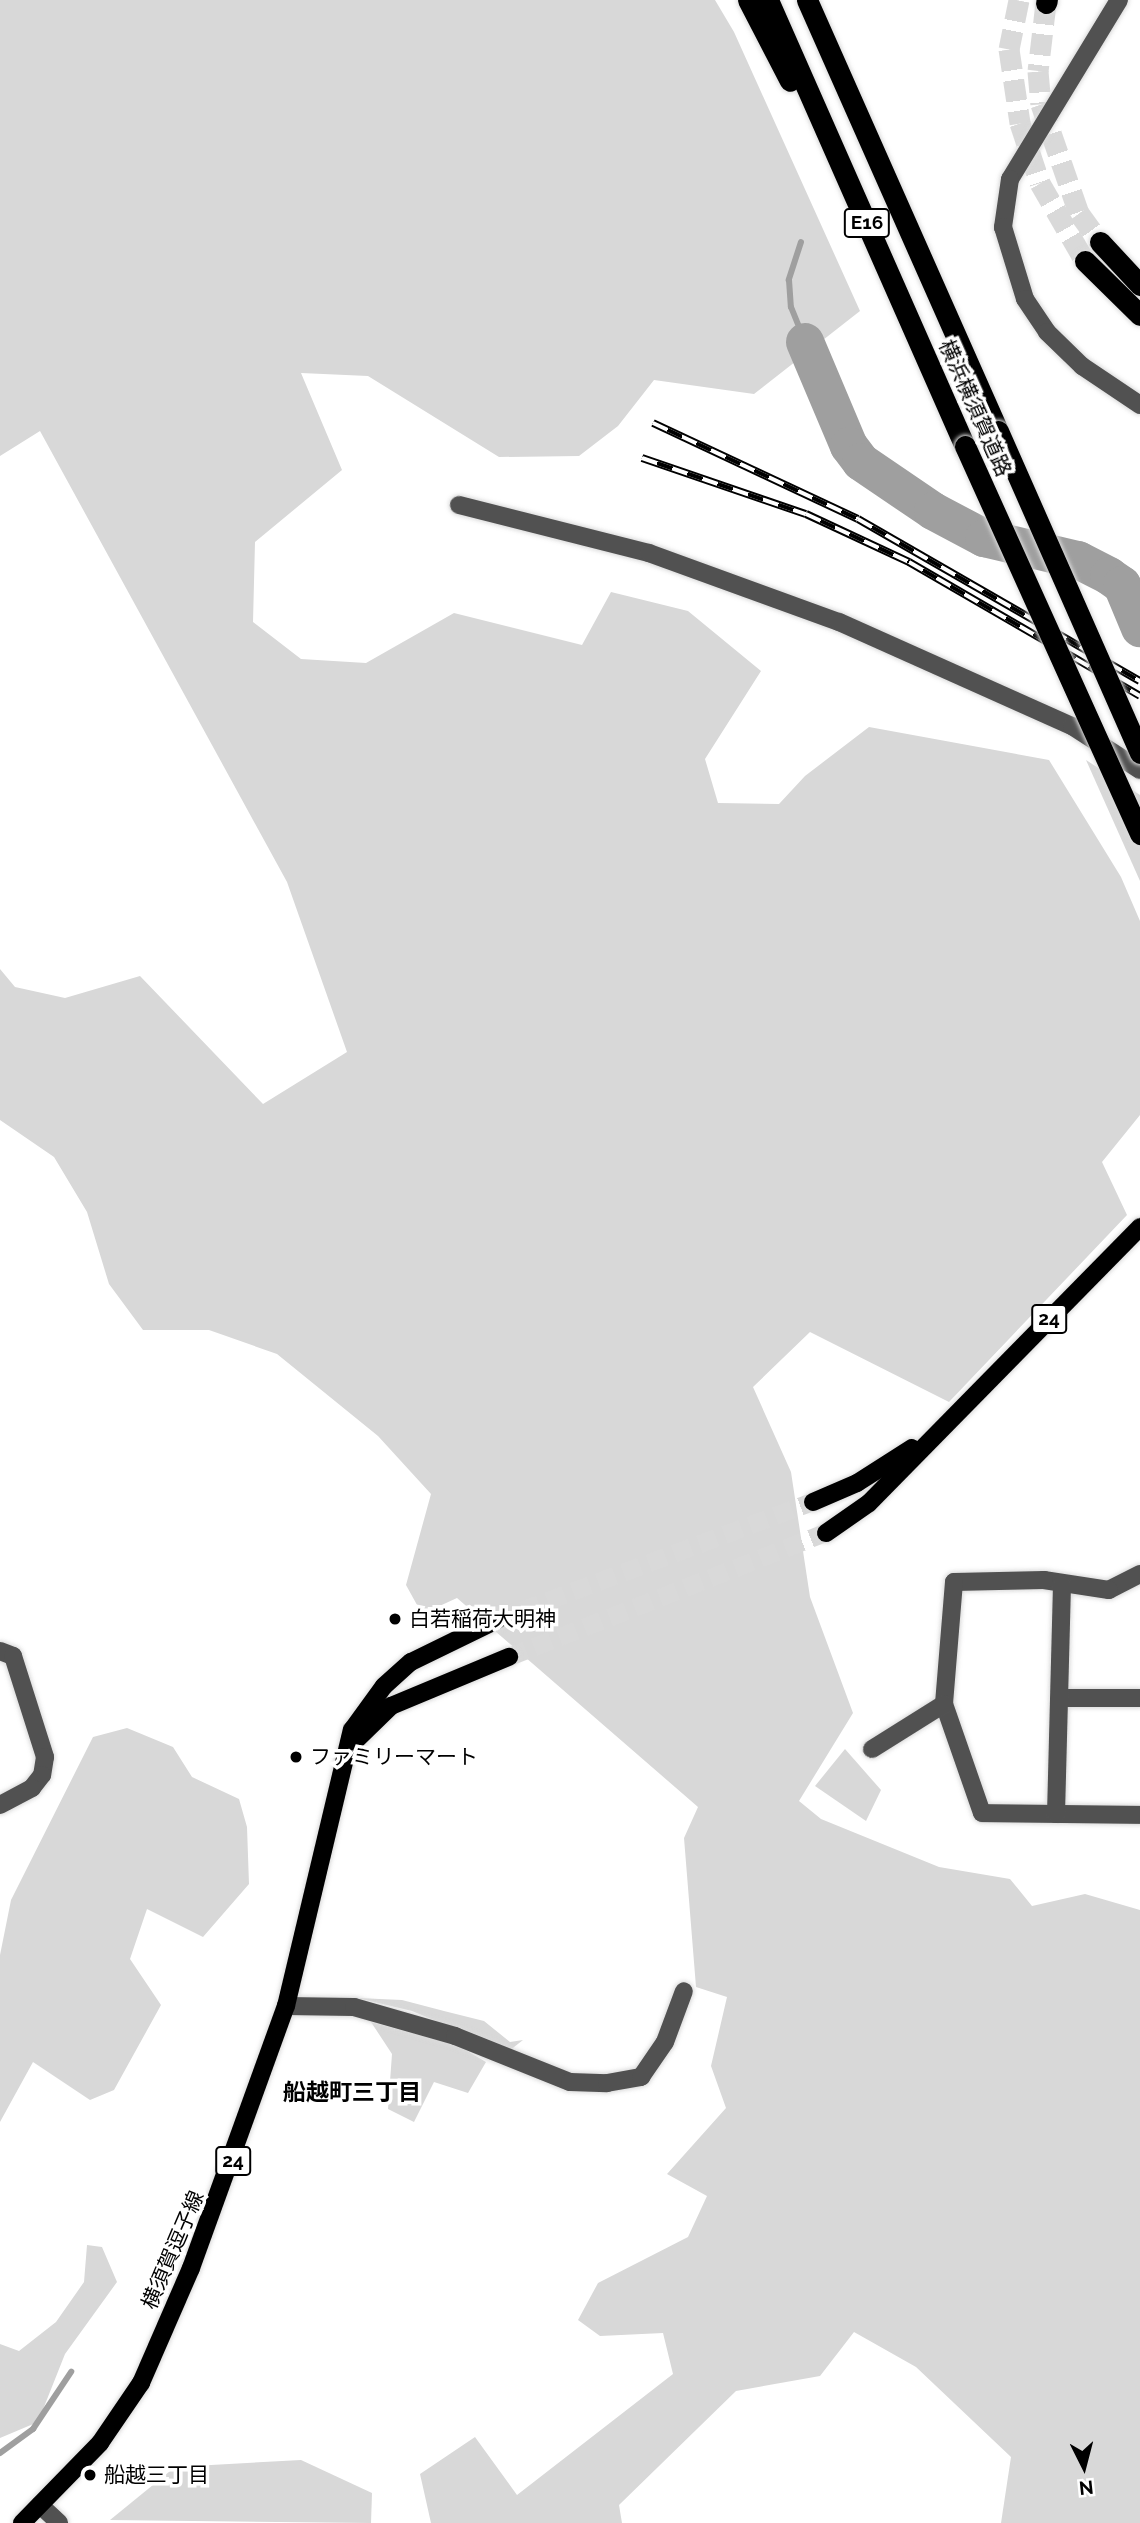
<!DOCTYPE html>
<meta charset="utf-8">
<style>
body{margin:0}
#map{position:relative;width:1140px;height:2523px;overflow:hidden;background:#fff;font-family:Raleway,"Noto Sans JP",sans-serif}
div>[style]{position:absolute}
[style*='--x']{left:calc(var(--x)*1px);top:calc(var(--y)*1px);width:calc(var(--w)*1px);rotate:calc(var(--a)*1deg)}
.green>*{inset:0;background:#d8d8d8}
.stream>*{height:6px;margin:-3px;padding:0 3px;transform-origin:3px;border-radius:3px;background:#9f9f9f}
.river>*{height:38px;margin:-19px;padding:0 19px;transform-origin:19px;border-radius:19px;background:#9f9f9f}
.major-tunnel>*{height:18px;margin-top:-9px;transform-origin:0;background:repeating-linear-gradient(90deg,#d9d9d9 0 18px,transparent 0 27px)}
.highway-tunnel>*{height:21px;margin-top:-10.5px;transform-origin:0;background:repeating-linear-gradient(90deg,#d9d9d9 0 21px,transparent 0 31px)}
.roads{filter:drop-shadow(0 0 2px #dbdbdb) drop-shadow(0 0 2px #dbdbdb)}
.minor>*{height:18px;margin:-9px;padding:0 9px;transform-origin:9px;border-radius:9px;background:#515151}
.major>*{height:18px;margin:-9px;padding:0 9px;transform-origin:9px;border-radius:9px;background:#000}
.highway>*{height:21px;margin:-10.5px;padding:0 10.5px;transform-origin:10.5px;border-radius:10.5px;background:#000}
.rail>*{height:8px;margin-top:-4px;transform-origin:0;background:repeating-linear-gradient(90deg,#fff 0 16px,#000 0 32px);box-sizing:border-box;border-block:2px solid #000}
.bridges{filter:drop-shadow(0 0 2px #dbdbdb) drop-shadow(0 0 2px #dbdbdb)}
.highway-bridge>*{height:21px;margin:-10.5px;padding:0 10.5px;transform-origin:10.5px;border-radius:10.5px;background:#000}
.dots>*{width:19px;height:19px;translate:-50% -50%;box-sizing:border-box;border:4px solid #fff;border-radius:50%}
span{translate:-50% -50%;white-space:nowrap;text-align:center;line-height:1.15;-webkit-text-stroke:7px #fff;paint-order:stroke}
.shield-label span{padding:2px 5px;background:#fff;border:2px solid;border-radius:5px;-webkit-text-stroke-width:0}
.shield-label{font-size:19px;color:#000;font-weight:700}
.street-label{font-size:21px;color:#000}
.poi-label{font-size:21px;color:#000}
.left{translate:0 -50%;text-align:left}
.neighbourhood-label{font-size:23px;color:#000;font-weight:700}
.north{position:absolute;left:1049px;top:2432px;width:70px;height:70px;-webkit-text-stroke:5px #fff;paint-order:stroke;rotate:174deg;font-size:19px;font-weight:700;line-height:28px;text-align:center;color:#000}
.north::after{content:'';display:block;margin:auto;width:24px;height:32px;background:#000;clip-path:polygon(50% 0,100% 100%,50% 72%,0 100%)}
</style>
<div id="map">
<div class="green">
<div style="clip-path:polygon(0 0,715px 0,734px 32px,860px 311px,754px 394px,654px 380px,618px 426px,579px 456px,499px 457px,368px 376px,301px 373px,342px 470px,255px 542px,253px 622px,301px 659px,366px 663px,454px 613px,582px 645px,611px 592px,688px 611px,761px 671px,705px 759px,718px 803px,779px 804px,805px 776px,869px 727px,1049px 760px,1121px 877px,1140px 921px,1140px 1115px,1102px 1162px,1127px 1215px,949px 1402px,810px 1332px,753px 1387px,791px 1472px,810px 1597px,853px 1713px,799px 1801px,821px 1819px,939px 1867px,1010px 1879px,1032px 1906px,1085px 1894px,1140px 1910px,1140px 2523px,1001px 2523px,1011px 2457px,916px 2367px,854px 2332px,820px 2376px,736px 2391px,619px 2505px,622px 2523px,431px 2523px,420px 2474px,475px 2437px,517px 2495px,673px 2374px,663px 2333px,600px 2336px,578px 2320px,598px 2283px,688px 2237px,707px 2196px,667px 2174px,726px 2108px,711px 2066px,727px 1997px,696px 1987px,684px 1838px,698px 1807px,457px 1598px,422px 1614px,406px 1585px,431px 1494px,378px 1436px,277px 1354px,209px 1330px,143px 1330px,109px 1284px,87px 1212px,54px 1157px,0 1120px,0 969px,15px 987px,65px 998px,140px 976px,263px 1104px,347px 1052px,287px 882px,40px 431px,0 456px)"></div>
<div style="clip-path:polygon(1086px 760px,1140px 795px,1140px 881px)"></div>
<div style="clip-path:polygon(127px 1728px,173px 1747px,192px 1777px,239px 1799px,247px 1827px,249px 1884px,203px 1937px,147px 1909px,130px 1959px,161px 2005px,114px 2090px,90px 2100px,33px 2062px,0 2122px,0 1955px,11px 1900px,93px 1737px)"></div>
<div style="clip-path:polygon(845px 1749px,881px 1790px,866px 1821px,815px 1786px)"></div>
<div style="clip-path:polygon(357px 1998px,402px 2000px,444px 2011px,484px 2021px,510px 2042px,523px 2040px,509px 2051px,412px 2011px)"></div>
<div style="clip-path:polygon(371px 2022px,457px 2045px,486px 2062px,468px 2093px,434px 2082px,414px 2122px,388px 2109px,392px 2054px)"></div>
<div style="clip-path:polygon(87px 2245px,102px 2247px,117px 2282px,65px 2354px,38px 2422px,0 2438px,0 2344px,19px 2351px,56px 2322px,84px 2282px)"></div>
<div style="clip-path:polygon(301px 2460px,372px 2493px,371px 2523px,110px 2520px,175px 2467px)"></div>
</div>
<div class="stream">
<div style="--x:801;--y:242;--w:40;--a:108"></div>
<div style="--x:789;--y:280;--w:27;--a:86"></div>
<div style="--x:791;--y:307;--w:38;--a:68"></div>
<div style="--x:0;--y:2453;--w:41;--a:-36"></div>
<div style="--x:33;--y:2429;--w:69;--a:-56.3"></div>
</div>
<div class="river">
<div style="--x:805;--y:342;--w:113;--a:67.1"></div>
<div style="--x:849;--y:446;--w:20;--a:53"></div>
<div style="--x:861;--y:462;--w:87;--a:34.2"></div>
<div style="--x:933;--y:511;--w:58;--a:27.9"></div>
<div style="--x:984;--y:538;--w:97;--a:13.2"></div>
<div style="--x:1078;--y:560;--w:35;--a:27"></div>
<div style="--x:1109;--y:576;--w:16;--a:35"></div>
<div style="--x:1122;--y:585;--w:47;--a:67.3"></div>
</div>
<div class="major-tunnel">
<div style="--x:497;--y:1620;--w:337;--a:-20.5"></div>
<div style="--x:509;--y:1657;--w:340;--a:-21.4"></div>
</div>
<div class="highway-tunnel">
<div style="--x:1019;--y:0;--w:50;--a:101.5"></div>
<div style="--x:1009;--y:49;--w:75;--a:81.5"></div>
<div style="--x:1020;--y:123;--w:63;--a:71.6"></div>
<div style="--x:1040;--y:183;--w:90;--a:60"></div>
<div style="--x:1046;--y:3;--w:68;--a:96.7"></div>
<div style="--x:1038;--y:71;--w:33;--a:85"></div>
<div style="--x:1041;--y:104;--w:115;--a:70.8"></div>
<div style="--x:1079;--y:213;--w:36;--a:54"></div>
</div>
<div class="roads">
<div class="minor">
<div style="--x:1119;--y:0;--w:210;--a:121.3"></div>
<div style="--x:1010;--y:179;--w:49;--a:98.3"></div>
<div style="--x:1003;--y:227;--w:75;--a:73"></div>
<div style="--x:1025;--y:299;--w:40;--a:56"></div>
<div style="--x:1047;--y:332;--w:49;--a:44.2"></div>
<div style="--x:1082;--y:366;--w:70;--a:33.9"></div>
<div style="--x:459;--y:505;--w:196;--a:14.2"></div>
<div style="--x:649;--y:553;--w:202;--a:20"></div>
<div style="--x:839;--y:622;--w:255;--a:24.1"></div>
<div style="--x:1072;--y:726;--w:81;--a:32.9"></div>
<div style="--x:1140;--y:1574;--w:35;--a:153"></div>
<div style="--x:1109;--y:1590;--w:66;--a:-171.3"></div>
<div style="--x:1044;--y:1580;--w:90;--a:178.7"></div>
<div style="--x:954;--y:1582;--w:122;--a:94.7"></div>
<div style="--x:944;--y:1704;--w:115;--a:70.8"></div>
<div style="--x:982;--y:1813;--w:158;--a:0.7"></div>
<div style="--x:0;--y:1651;--w:14;--a:21"></div>
<div style="--x:13;--y:1656;--w:106;--a:72.4"></div>
<div style="--x:45;--y:1757;--w:18;--a:99"></div>
<div style="--x:42;--y:1775;--w:16;--a:128"></div>
<div style="--x:32;--y:1788;--w:36;--a:152"></div>
<div style="--x:1060;--y:1698;--w:80;--a:0"></div>
<div style="--x:872;--y:1749;--w:85;--a:-32"></div>
<div style="--x:1056;--y:1814;--w:229;--a:-88.5"></div>
<div style="--x:286;--y:2006;--w:68;--a:0.8"></div>
<div style="--x:354;--y:2007;--w:105;--a:16"></div>
<div style="--x:455;--y:2036;--w:124;--a:21.8"></div>
<div style="--x:570;--y:2082;--w:37;--a:2"></div>
<div style="--x:607;--y:2083;--w:35;--a:-10"></div>
<div style="--x:641;--y:2077;--w:42;--a:-55.6"></div>
<div style="--x:665;--y:2042;--w:54;--a:-69.6"></div>
<div style="--x:40;--y:2505;--w:26;--a:43"></div>
</div>
<div class="major">
<div style="--x:813;--y:1502;--w:48;--a:-23.4"></div>
<div style="--x:857;--y:1483;--w:65;--a:-32.5"></div>
<div style="--x:826;--y:1533;--w:52;--a:-34.9"></div>
<div style="--x:869;--y:1503;--w:387;--a:-45.5"></div>
<div style="--x:354;--y:1742;--w:52;--a:-44.2"></div>
<div style="--x:391;--y:1706;--w:128;--a:-22.6"></div>
<div style="--x:22;--y:2523;--w:112;--a:-45.7"></div>
<div style="--x:100;--y:2443;--w:73;--a:-55.7"></div>
<div style="--x:141;--y:2383;--w:125;--a:-66.5"></div>
<div style="--x:191;--y:2268;--w:279;--a:-70.1"></div>
<div style="--x:286;--y:2006;--w:284;--a:-76.6"></div>
<div style="--x:352;--y:1730;--w:54;--a:-54"></div>
<div style="--x:384;--y:1686;--w:36;--a:-42"></div>
<div style="--x:411;--y:1662;--w:96;--a:-26"></div>
</div>
<div class="highway">
<div style="--x:748;--y:0;--w:91;--a:62.6"></div>
<div style="--x:768;--y:0;--w:488;--a:66.2"></div>
<div style="--x:807;--y:0;--w:471;--a:66.1"></div>
<div style="--x:1046;--y:3;--w:3;--a:-72"></div>
<div style="--x:1100;--y:242;--w:59;--a:47.1"></div>
<div style="--x:1085;--y:261;--w:77;--a:44.5"></div>
</div>
</div>
<div class="rail">
<div style="--x:653;--y:423;--w:226;--a:25.1"></div>
<div style="--x:858;--y:519;--w:325;--a:29.9"></div>
<div style="--x:642;--y:458;--w:173;--a:18.9"></div>
<div style="--x:806;--y:514;--w:114;--a:25"></div>
<div style="--x:909;--y:562;--w:267;--a:30.1"></div>
</div>
<div class="bridges">
<div class="highway-bridge">
<div style="--x:998;--y:431;--w:352;--a:66.2"></div>
<div style="--x:965;--y:446;--w:426;--a:65.7"></div>
</div>
</div>
<div class="dots">
<div style="left:395px;top:1619px;background:#000"></div>
<div style="left:296px;top:1757px;background:#000"></div>
<div style="left:90px;top:2475px;background:#000"></div>
</div>
<div class="shield-label">
<span style="left:867px;top:223px">E16</span>
<span style="left:1049px;top:1319px">24</span>
<span style="left:233px;top:2161px">24</span>
</div>
<div class="street-label">
<span style="left:975px;top:408px;rotate:66deg">横浜横須賀道路</span>
<span style="left:173px;top:2250px;rotate:-67deg">横須賀逗子線</span>
</div>
<div class="poi-label">
<span class="left" style="left:409px;top:1619px">白若稲荷大明神</span>
<span class="left" style="left:310px;top:1757px">ファミリーマート</span>
<span class="left" style="left:104px;top:2475px">船越三丁目</span>
</div>
<div class="neighbourhood-label">
<span style="left:352px;top:2092px">船越町三丁目</span>
</div>
<div class="north">N</div>
</div>
